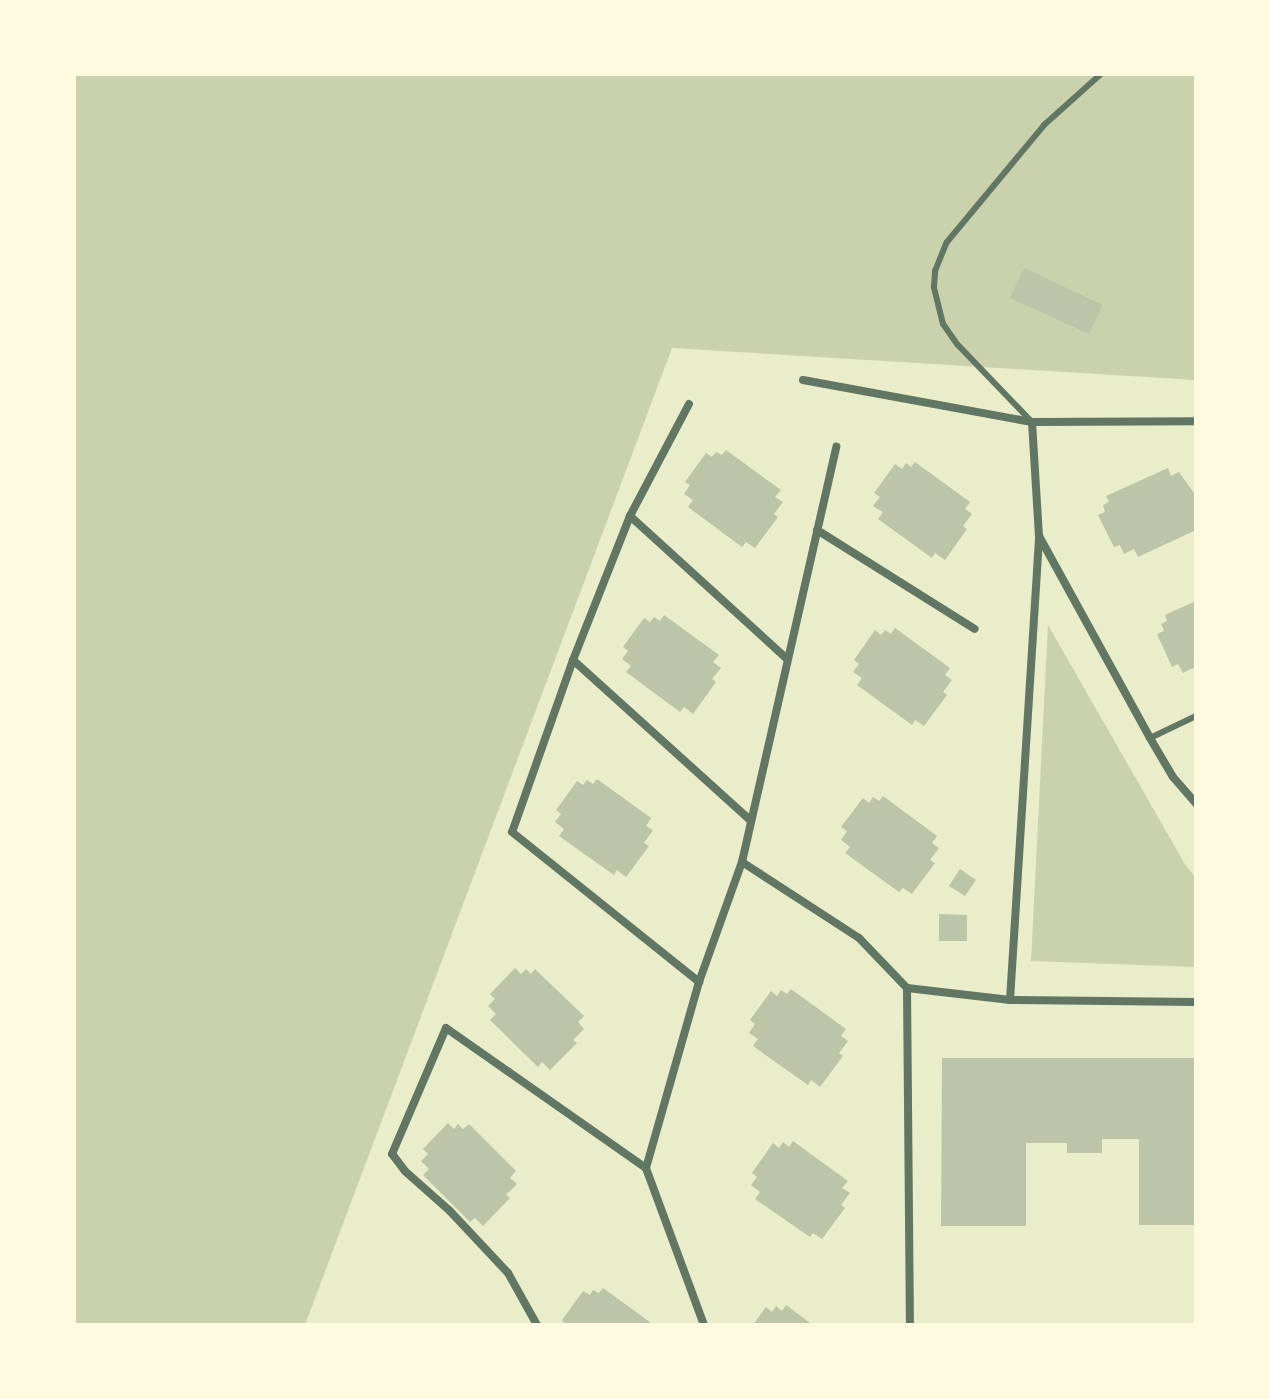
<!DOCTYPE html>
<style>
body{margin:0}
#map{position:relative;width:1270px;height:1399px;overflow:hidden;background:#e9edc9;font-family:Arial,sans-serif}
div>[style]{position:absolute}
[style*='--x']{left:calc(var(--x)*1px);top:calc(var(--y)*1px);width:calc(var(--w)*1px);rotate:calc(var(--a)*1deg)}
.green>*{inset:0;background:#cad2ad}
.building>*{inset:0;background:#bcc5a7}
.service>*{height:6px;margin:-3px;padding:0 3px;transform-origin:3px;border-radius:3px;background:#617663}
.minor>*{height:8px;margin:-4px;padding:0 4px;transform-origin:4px;border-radius:4px;background:#617663}
span{translate:-50% -50%;white-space:nowrap;text-align:center;line-height:1.15;-webkit-text-stroke:6px #fefae0;paint-order:stroke}
.frame{position:absolute;inset:0;border:76px solid #fefae0;pointer-events:none}
</style>
<div id="map">
<div class="green">
<div style="clip-path:polygon(74px 74px,1196px 74px,1196px 380px,672px 348px,305px 1325px,74px 1325px)"></div>
<div style="clip-path:polygon(1048px 625px,1186px 866px,1196px 878px,1196px 967px,1031px 961px)"></div>
</div>
<div class="building">
<div style="clip-path:polygon(1024px 268px,1103px 305px,1089px 334px,1010px 298px)"></div>
<div style="clip-path:polygon(726px 450px,781px 490px,775px 497px,783px 502px,774px 514px,778px 517px,755px 548px,746px 542px,742px 547px,688px 507px,693px 500px,684px 494px,690px 485px,685px 482px,706px 453px,712px 457px,716px 452px,722px 455px)"></div>
<div style="clip-path:polygon(915px 462px,970px 502px,965px 509px,972px 514px,963px 526px,967px 529px,945px 560px,935px 553px,932px 558px,878px 519px,883px 512px,873px 506px,880px 497px,874px 493px,895px 464px,902px 469px,906px 463px,911px 467px)"></div>
<div style="clip-path:polygon(1168px 468px,1171px 476px,1179px 472px,1196px 496px,1196px 530px,1138px 557px,1134px 549px,1124px 554px,1120px 545px,1114px 547px,1098px 515px,1105px 512px,1103px 505px,1109px 502px,1106px 496px)"></div>
<div style="clip-path:polygon(1196px 601px,1196px 675px,1193px 668px,1183px 673px,1178px 664px,1172px 667px,1157px 634px,1164px 631px,1161px 624px,1167px 621px,1165px 615px)"></div>
<div style="clip-path:polygon(664px 615px,719px 655px,713px 662px,721px 668px,712px 679px,716px 682px,693px 714px,684px 707px,680px 712px,626px 672px,631px 666px,622px 659px,628px 651px,623px 647px,644px 618px,650px 622px,654px 617px,660px 621px)"></div>
<div style="clip-path:polygon(895px 628px,950px 668px,945px 675px,952px 680px,943px 692px,947px 695px,924px 726px,915px 720px,912px 725px,857px 685px,862px 678px,853px 672px,859px 664px,854px 660px,875px 630px,881px 635px,885px 630px,891px 634px)"></div>
<div style="clip-path:polygon(597px 779px,651px 818px,646px 826px,653px 830px,644px 843px,649px 846px,626px 877px,617px 870px,614px 875px,559px 836px,564px 829px,555px 822px,561px 814px,556px 810px,577px 781px,583px 785px,587px 780px,593px 784px)"></div>
<div style="clip-path:polygon(883px 796px,937px 836px,932px 843px,939px 848px,930px 860px,935px 863px,912px 894px,903px 888px,899px 892px,845px 853px,850px 847px,841px 840px,847px 831px,841px 827px,863px 798px,869px 803px,873px 797px,879px 801px)"></div>
<div style="clip-path:polygon(960px 869px,976px 880px,965px 896px,949px 886px)"></div>
<div style="clip-path:polygon(939px 914px,967px 915px,967px 941px,939px 941px)"></div>
<div style="clip-path:polygon(515px 968px,521px 974px,526px 969px,531px 974px,535px 969px,584px 1016px,578px 1022px,584px 1029px,573px 1040px,577px 1043px,550px 1070px,542px 1062px,538px 1067px,490px 1020px,496px 1014px,488px 1006px,495px 999px,490px 994px)"></div>
<div style="clip-path:polygon(791px 989px,846px 1029px,841px 1036px,848px 1041px,839px 1053px,843px 1056px,820px 1087px,811px 1080px,808px 1085px,753px 1046px,758px 1039px,749px 1033px,755px 1024px,750px 1020px,771px 991px,777px 996px,781px 990px,787px 994px)"></div>
<div style="clip-path:polygon(942px 1058px,1196px 1058px,1196px 1225px,1139px 1225px,1139px 1139px,1102px 1139px,1102px 1153px,1067px 1153px,1067px 1143px,1026px 1143px,1026px 1226px,941px 1226px)"></div>
<div style="clip-path:polygon(448px 1123px,454px 1129px,458px 1124px,463px 1129px,469px 1124px,516px 1171px,510px 1178px,517px 1184px,506px 1195px,510px 1198px,483px 1226px,475px 1218px,470px 1222px,423px 1175px,429px 1169px,421px 1161px,428px 1154px,423px 1149px)"></div>
<div style="clip-path:polygon(793px 1141px,848px 1181px,842px 1188px,850px 1193px,841px 1205px,845px 1208px,822px 1239px,813px 1233px,810px 1237px,755px 1199px,760px 1192px,751px 1185px,757px 1177px,752px 1173px,773px 1143px,779px 1148px,783px 1142px,789px 1147px)"></div>
<div style="clip-path:polygon(603px 1288px,654px 1325px,566px 1325px,562px 1320px,583px 1291px,590px 1295px,593px 1290px,599px 1293px)"></div>
<div style="clip-path:polygon(786px 1305px,813px 1325px,753px 1325px,766px 1307px,772px 1312px,776px 1306px,782px 1311px)"></div>
</div>
<div class="service">
<div style="--x:1032;--y:422;--w:108;--a:-133.9"></div>
<div style="--x:957;--y:344;--w:24;--a:-125"></div>
<div style="--x:943;--y:324;--w:38;--a:-104"></div>
<div style="--x:934;--y:287;--w:16;--a:-86"></div>
<div style="--x:935;--y:271;--w:31;--a:-68"></div>
<div style="--x:947;--y:242;--w:152;--a:-50.3"></div>
<div style="--x:1044;--y:125;--w:76;--a:-41.8"></div>
<div style="--x:1150;--y:738;--w:51;--a:-25.6"></div>
</div>
<div class="minor">
<div style="--x:803;--y:380;--w:233;--a:10.4"></div>
<div style="--x:1032;--y:422;--w:164;--a:-0.3"></div>
<div style="--x:689;--y:404;--w:127;--a:117.8"></div>
<div style="--x:630;--y:516;--w:155;--a:111.6"></div>
<div style="--x:573;--y:660;--w:182;--a:109.5"></div>
<div style="--x:512;--y:832;--w:240;--a:38.7"></div>
<div style="--x:1032;--y:422;--w:114;--a:86.5"></div>
<div style="--x:1039;--y:536;--w:230;--a:61.2"></div>
<div style="--x:1150;--y:738;--w:45;--a:59.5"></div>
<div style="--x:1173;--y:777;--w:35;--a:49"></div>
<div style="--x:630;--y:516;--w:212;--a:42.3"></div>
<div style="--x:817;--y:530;--w:186;--a:32.1"></div>
<div style="--x:573;--y:660;--w:239;--a:42.1"></div>
<div style="--x:742;--y:862;--w:140;--a:33"></div>
<div style="--x:859;--y:938;--w:69;--a:46.2"></div>
<div style="--x:907;--y:988;--w:104;--a:6.6"></div>
<div style="--x:1010;--y:1000;--w:186;--a:0.6"></div>
<div style="--x:907;--y:988;--w:337;--a:89.5"></div>
<div style="--x:1010;--y:1000;--w:465;--a:-86.4"></div>
<div style="--x:537;--y:1325;--w:60;--a:-119.1"></div>
<div style="--x:508;--y:1273;--w:85;--a:-133.1"></div>
<div style="--x:450;--y:1211;--w:60;--a:-138.4"></div>
<div style="--x:405;--y:1171;--w:21;--a:-127"></div>
<div style="--x:392;--y:1154;--w:137;--a:-66.8"></div>
<div style="--x:446;--y:1028;--w:244;--a:35"></div>
<div style="--x:704;--y:1325;--w:167;--a:-110.3"></div>
<div style="--x:646;--y:1168;--w:193;--a:-74.1"></div>
<div style="--x:699;--y:982;--w:127;--a:-70.3"></div>
<div style="--x:742;--y:862;--w:426;--a:-77.2"></div>
</div>
<div class="frame"></div>
</div>
